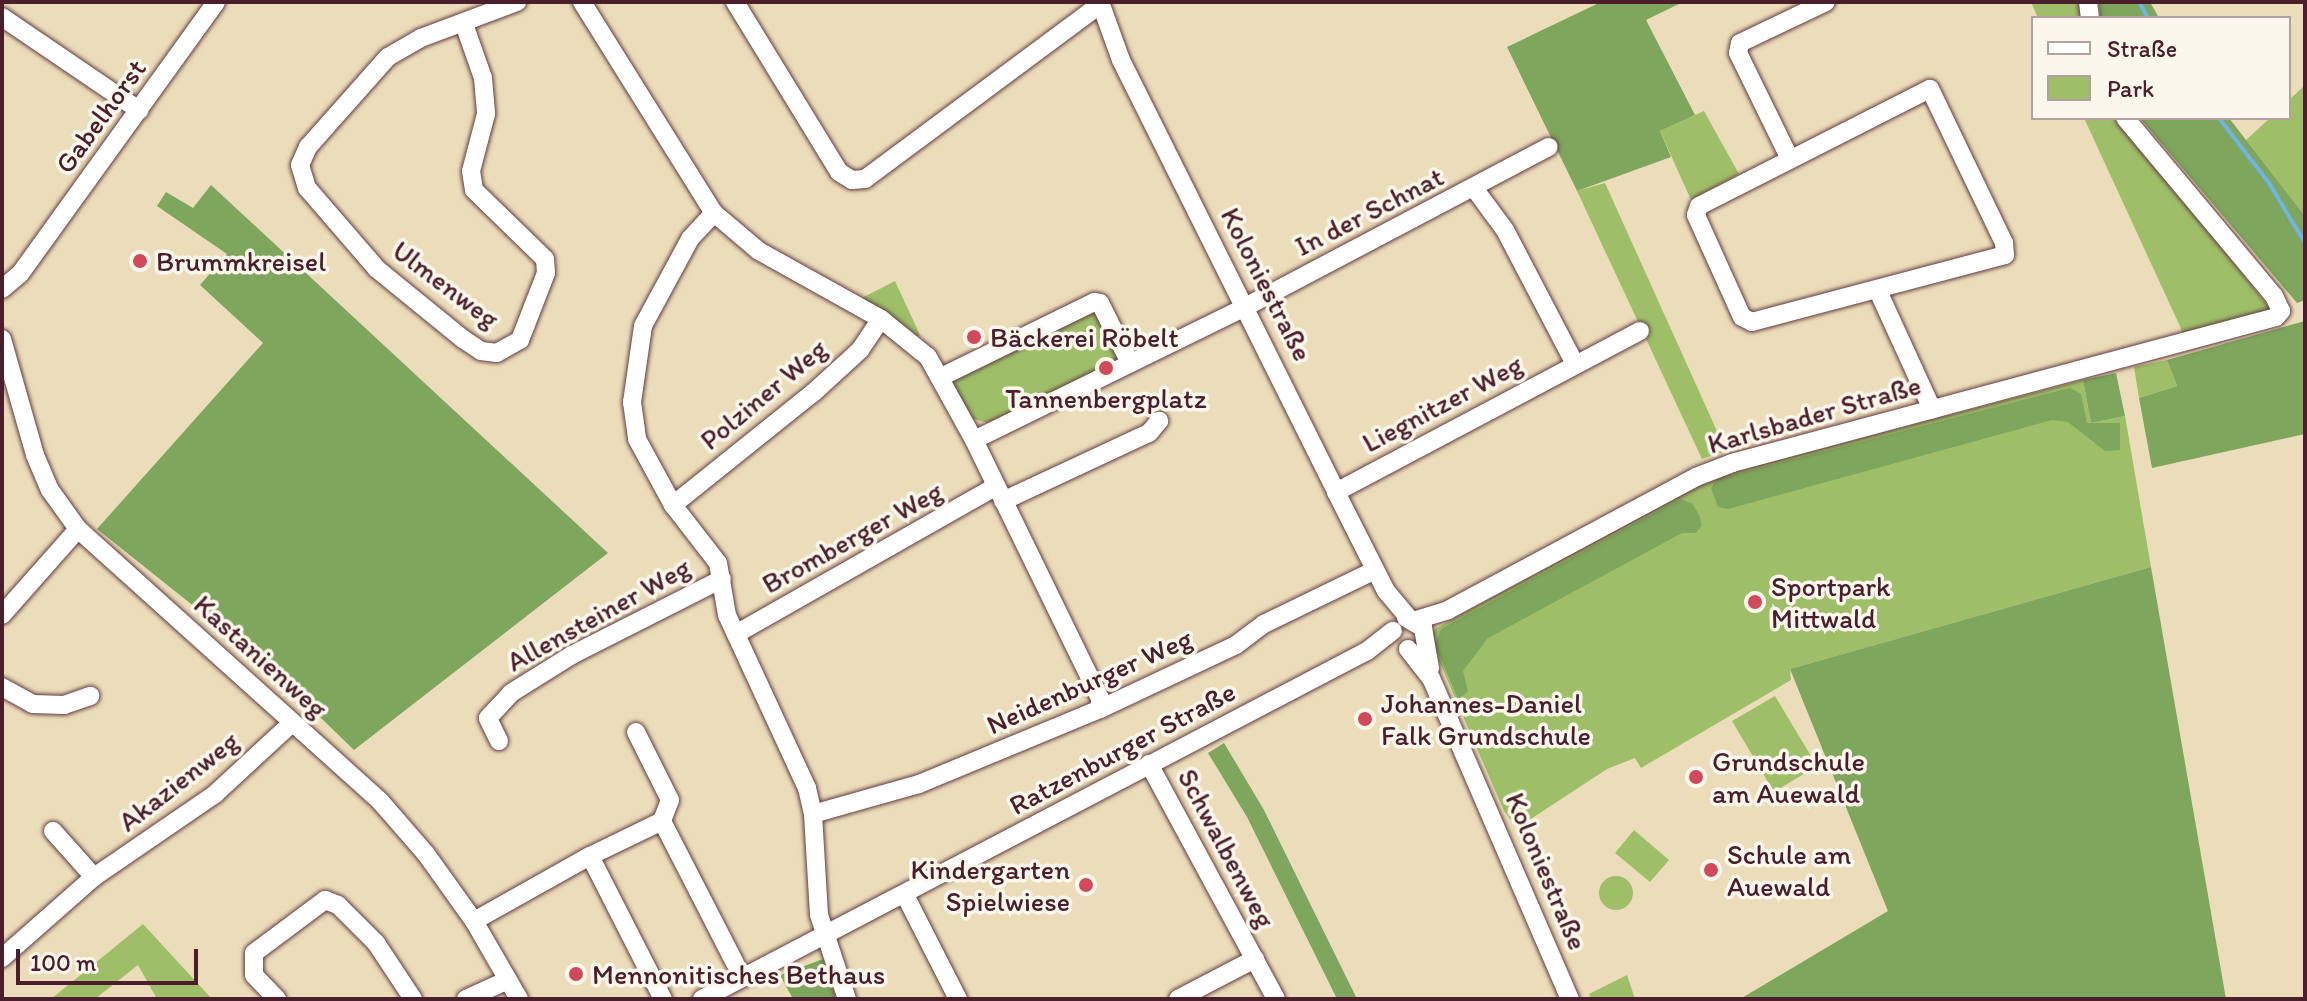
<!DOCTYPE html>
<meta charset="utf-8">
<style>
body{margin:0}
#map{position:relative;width:2307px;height:1001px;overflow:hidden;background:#ecddba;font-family:Itim,sans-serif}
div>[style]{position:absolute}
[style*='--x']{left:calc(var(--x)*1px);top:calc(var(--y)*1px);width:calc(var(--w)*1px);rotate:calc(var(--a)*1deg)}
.green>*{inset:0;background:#9ebf68}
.round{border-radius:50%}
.forest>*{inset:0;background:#7ea65c}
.stream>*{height:4px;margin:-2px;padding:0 2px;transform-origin:2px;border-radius:2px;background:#70b3e6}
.roads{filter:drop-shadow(0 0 2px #623c40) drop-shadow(0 0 2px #623c40)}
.minor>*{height:18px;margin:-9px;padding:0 9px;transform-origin:9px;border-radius:9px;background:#fff}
.dots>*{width:22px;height:22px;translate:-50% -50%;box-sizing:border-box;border:4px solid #fbf7ec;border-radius:50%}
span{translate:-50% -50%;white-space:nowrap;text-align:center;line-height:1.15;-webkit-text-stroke:7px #fbf7ec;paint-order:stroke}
.street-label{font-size:28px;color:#4a1f2b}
.poi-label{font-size:28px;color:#4a1f2b}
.left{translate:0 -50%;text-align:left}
.right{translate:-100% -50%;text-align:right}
.frame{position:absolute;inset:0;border:4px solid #4a1f2b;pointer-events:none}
.legend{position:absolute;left:2031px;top:16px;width:260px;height:104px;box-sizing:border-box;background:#fbf7ec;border:2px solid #b4a19f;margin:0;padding:10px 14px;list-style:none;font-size:24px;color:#4a1f2b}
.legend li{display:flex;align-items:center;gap:16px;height:40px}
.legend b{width:40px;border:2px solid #b4a19f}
.scale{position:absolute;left:16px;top:949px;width:182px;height:36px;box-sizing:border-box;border:4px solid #4a1f2b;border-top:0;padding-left:10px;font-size:24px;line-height:28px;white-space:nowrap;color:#4a1f2b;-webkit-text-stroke:6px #fbf7ec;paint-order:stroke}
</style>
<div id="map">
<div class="green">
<div style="clip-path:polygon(2031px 2px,2083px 2px,2085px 18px,2038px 18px)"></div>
<div style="clip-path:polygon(2305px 85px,2305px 216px,2246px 140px,2270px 118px,2289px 118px,2289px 100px)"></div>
<div style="clip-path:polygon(1704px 111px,1739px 174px,1691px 200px,1660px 131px)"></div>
<div style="clip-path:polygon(2084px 118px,2120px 118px,2272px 311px,2184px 335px)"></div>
<div style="clip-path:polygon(1605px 183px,1726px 451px,1702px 459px,1577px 191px)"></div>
<div style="clip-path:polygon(895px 281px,920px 335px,916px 337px,860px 299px)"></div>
<div style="clip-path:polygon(1090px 313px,1096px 314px,1118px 355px,1116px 362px,993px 424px,969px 418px,953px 389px,956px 379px)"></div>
<div style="clip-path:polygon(2167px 360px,2177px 386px,2139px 398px,2134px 367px)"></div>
<div style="clip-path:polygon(2083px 380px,2091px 423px,2125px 416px,2151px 567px,1790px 669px,1791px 680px,1641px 768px,1635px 758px,1607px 769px,1517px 828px,1504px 811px,1431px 642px,1435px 629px,1710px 478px)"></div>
<div style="clip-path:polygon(1775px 696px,1817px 766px,1774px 792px,1732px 721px)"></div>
<div style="clip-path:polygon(1634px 830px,1669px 860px,1650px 882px,1615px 853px)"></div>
<div class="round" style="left:1599px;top:876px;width:34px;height:34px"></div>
<div style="clip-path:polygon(143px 924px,212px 999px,157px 999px,138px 965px,95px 999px,51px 999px)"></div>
<div style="clip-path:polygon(1627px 975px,1635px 999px,1591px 999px,1589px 994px)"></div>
</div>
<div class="forest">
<div style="clip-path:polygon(1601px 2px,1683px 2px,1646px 20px,1695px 115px,1660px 131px,1671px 157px,1577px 191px,1507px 47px)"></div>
<div style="clip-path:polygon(2099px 2px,2150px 2px,2159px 18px,2100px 18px)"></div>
<div style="clip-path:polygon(2140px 118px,2229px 118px,2305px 216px,2305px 300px,2297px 303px)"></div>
<div style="clip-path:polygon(211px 185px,608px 553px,354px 750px,260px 659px,97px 529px,263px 343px,200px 285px,227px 254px,157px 206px,166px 192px,193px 208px)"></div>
<div style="clip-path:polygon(2305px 321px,2305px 434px,2152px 468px,2139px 398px,2177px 386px,2167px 360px)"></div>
<div style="clip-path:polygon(2116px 373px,2125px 416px,2091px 423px,2083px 380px)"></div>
<div style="clip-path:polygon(2070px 388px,2081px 394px,2087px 423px,2120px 423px,2120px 450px,2105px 451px,2068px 422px,2052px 420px,1728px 509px,1718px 507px,1711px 488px,1717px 479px)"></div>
<div style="clip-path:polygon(1680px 499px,1692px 503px,1699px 515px,1702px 525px,1696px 533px,1682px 533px,1488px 638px,1463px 671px,1468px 692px,1458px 699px,1435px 645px,1441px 629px)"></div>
<div style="clip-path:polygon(2151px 567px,2226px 999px,1740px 999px,1888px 911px,1790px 669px)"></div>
<div style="clip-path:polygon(1224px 743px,1264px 810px,1357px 999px,1337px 999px,1247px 817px,1208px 753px)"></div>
<div style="clip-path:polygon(823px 959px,836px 999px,793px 999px,780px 975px)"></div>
</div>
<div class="stream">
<div style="--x:2139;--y:2;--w:18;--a:61"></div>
<div style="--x:2219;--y:118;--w:82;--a:52.4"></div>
<div style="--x:2269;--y:183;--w:70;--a:59"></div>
</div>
<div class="roads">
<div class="minor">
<div style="--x:582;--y:2;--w:249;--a:58"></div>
<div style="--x:714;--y:213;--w:59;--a:40.2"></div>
<div style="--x:759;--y:251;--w:140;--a:29.1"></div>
<div style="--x:881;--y:319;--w:60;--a:39"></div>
<div style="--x:928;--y:357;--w:95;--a:61"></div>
<div style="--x:974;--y:440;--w:287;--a:64"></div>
<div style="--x:1100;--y:698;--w:11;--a:90"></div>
<div style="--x:735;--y:2;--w:199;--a:58.5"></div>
<div style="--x:839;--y:172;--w:15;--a:32"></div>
<div style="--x:852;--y:180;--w:13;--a:-4"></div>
<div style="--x:865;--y:179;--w:294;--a:-36.6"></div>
<div style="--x:1100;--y:2;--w:62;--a:70.1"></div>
<div style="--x:1121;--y:60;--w:483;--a:63.5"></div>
<div style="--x:1336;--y:492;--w:111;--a:63.2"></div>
<div style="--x:1386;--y:591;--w:35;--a:50"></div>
<div style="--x:2088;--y:2;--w:16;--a:83"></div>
<div style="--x:2;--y:17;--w:166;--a:34.2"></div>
<div style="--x:464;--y:24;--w:57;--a:70.6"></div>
<div style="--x:483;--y:78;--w:36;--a:85"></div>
<div style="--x:486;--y:114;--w:59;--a:104.7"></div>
<div style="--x:471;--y:171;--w:19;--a:81"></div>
<div style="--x:474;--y:190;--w:99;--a:44.2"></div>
<div style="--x:545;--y:259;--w:14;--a:86"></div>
<div style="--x:546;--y:273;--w:72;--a:111.2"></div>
<div style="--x:520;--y:340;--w:26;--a:151"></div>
<div style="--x:497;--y:353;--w:16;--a:-173"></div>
<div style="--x:481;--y:351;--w:22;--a:-146"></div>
<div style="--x:463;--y:339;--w:111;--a:-140.9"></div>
<div style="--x:377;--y:269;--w:107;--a:-130.8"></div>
<div style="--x:307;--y:188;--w:24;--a:-107"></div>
<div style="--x:300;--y:165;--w:20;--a:-66"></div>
<div style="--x:308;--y:147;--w:120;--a:-48.4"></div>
<div style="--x:388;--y:57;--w:38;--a:-30"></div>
<div style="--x:421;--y:38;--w:103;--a:-20.6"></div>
<div style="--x:1930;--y:89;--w:171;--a:64.3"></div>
<div style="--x:2004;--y:243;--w:12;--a:85"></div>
<div style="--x:2005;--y:255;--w:262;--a:165.2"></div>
<div style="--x:1752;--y:322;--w:11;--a:-153"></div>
<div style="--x:1742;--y:317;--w:112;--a:-114.3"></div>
<div style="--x:1696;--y:215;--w:9;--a:-72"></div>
<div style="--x:1699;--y:206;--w:259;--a:-26.9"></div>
<div style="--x:1789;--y:157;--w:116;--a:-116.1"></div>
<div style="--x:1738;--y:53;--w:10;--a:-79"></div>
<div style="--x:1740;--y:43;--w:95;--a:-25.5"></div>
<div style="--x:1474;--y:188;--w:52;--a:53.6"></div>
<div style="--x:1505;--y:230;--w:151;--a:62.4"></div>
<div style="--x:714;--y:213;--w:35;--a:133"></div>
<div style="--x:690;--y:239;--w:99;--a:118.4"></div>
<div style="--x:643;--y:326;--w:77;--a:98.2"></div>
<div style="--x:632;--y:402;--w:37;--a:82"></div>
<div style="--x:637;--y:439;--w:75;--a:61.4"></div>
<div style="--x:673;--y:505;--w:73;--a:52.2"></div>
<div style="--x:718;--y:563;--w:53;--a:80.2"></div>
<div style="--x:727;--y:615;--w:191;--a:65.2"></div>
<div style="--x:807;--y:788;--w:27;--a:77"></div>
<div style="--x:813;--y:814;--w:101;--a:86.6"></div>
<div style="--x:819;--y:915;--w:89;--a:71.6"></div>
<div style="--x:2;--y:289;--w:23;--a:-40"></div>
<div style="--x:20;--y:274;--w:335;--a:-54.2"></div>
<div style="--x:1878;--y:291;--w:130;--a:65.4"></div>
<div style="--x:2;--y:339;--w:121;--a:74.1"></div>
<div style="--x:35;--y:455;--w:38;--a:67"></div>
<div style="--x:50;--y:490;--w:48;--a:54.3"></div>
<div style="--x:78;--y:529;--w:406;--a:42"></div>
<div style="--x:380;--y:801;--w:70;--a:49"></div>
<div style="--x:426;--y:854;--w:82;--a:54.4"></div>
<div style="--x:474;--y:921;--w:90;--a:60"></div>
<div style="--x:941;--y:377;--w:170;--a:-26.1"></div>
<div style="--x:1094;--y:302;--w:6;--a:9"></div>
<div style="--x:1100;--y:303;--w:67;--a:63.4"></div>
<div style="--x:974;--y:440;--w:304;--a:-26.1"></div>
<div style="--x:1247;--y:306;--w:341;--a:-27.8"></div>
<div style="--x:1336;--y:492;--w:344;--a:-27.9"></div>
<div style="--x:1003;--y:501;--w:161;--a:-25"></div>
<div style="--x:1149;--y:433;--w:16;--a:-50"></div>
<div style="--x:673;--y:505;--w:179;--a:-38.7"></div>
<div style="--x:813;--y:393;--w:64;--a:-42.5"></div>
<div style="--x:860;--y:350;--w:37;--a:-56"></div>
<div style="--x:2;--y:615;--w:115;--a:-48.5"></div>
<div style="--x:1406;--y:618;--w:20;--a:30"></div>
<div style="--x:1423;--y:628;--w:41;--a:80.1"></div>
<div style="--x:1416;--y:620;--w:34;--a:-17"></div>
<div style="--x:1448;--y:610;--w:281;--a:-28.2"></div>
<div style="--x:1696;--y:477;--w:39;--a:-21"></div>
<div style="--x:1732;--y:463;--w:563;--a:-15.02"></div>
<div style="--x:2276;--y:317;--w:8;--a:-50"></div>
<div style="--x:2281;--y:311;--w:17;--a:-115"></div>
<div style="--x:2274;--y:296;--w:232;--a:-129.9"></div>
<div style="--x:736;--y:634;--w:298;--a:-29.6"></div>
<div style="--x:1408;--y:649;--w:37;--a:52"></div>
<div style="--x:1431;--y:678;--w:350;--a:66.6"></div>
<div style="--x:2;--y:687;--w:35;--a:29"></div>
<div style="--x:33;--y:704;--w:31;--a:2"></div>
<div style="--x:64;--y:705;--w:28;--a:-19"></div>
<div style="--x:636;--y:732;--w:76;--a:63.4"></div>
<div style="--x:670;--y:800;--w:22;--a:111"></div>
<div style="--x:499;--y:741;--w:25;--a:-116"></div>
<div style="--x:488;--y:718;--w:34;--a:-47"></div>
<div style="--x:511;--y:693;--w:72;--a:-31.9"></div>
<div style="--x:572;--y:655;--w:168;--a:-26.9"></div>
<div style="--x:1149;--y:764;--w:267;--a:61.6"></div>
<div style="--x:813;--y:814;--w:110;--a:-15.8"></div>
<div style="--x:919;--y:784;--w:196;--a:-22.5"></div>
<div style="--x:1100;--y:709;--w:150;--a:-25.2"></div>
<div style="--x:1236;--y:645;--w:35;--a:-37"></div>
<div style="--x:1264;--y:624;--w:123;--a:-25.9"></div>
<div style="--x:53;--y:831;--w:62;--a:48.3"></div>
<div style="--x:590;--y:856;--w:80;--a:-25.9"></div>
<div style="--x:662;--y:821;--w:160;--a:62.8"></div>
<div style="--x:905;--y:895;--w:117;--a:63"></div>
<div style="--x:474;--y:921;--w:133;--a:-29.3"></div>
<div style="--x:590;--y:856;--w:161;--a:63"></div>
<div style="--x:2;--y:958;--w:123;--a:-41.4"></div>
<div style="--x:94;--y:877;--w:147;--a:-34.4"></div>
<div style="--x:215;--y:794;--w:105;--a:-42.7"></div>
<div style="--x:277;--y:999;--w:33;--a:-134"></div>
<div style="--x:254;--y:975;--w:22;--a:-90"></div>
<div style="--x:254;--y:953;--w:89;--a:-36.7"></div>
<div style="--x:325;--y:900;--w:14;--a:21"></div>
<div style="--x:338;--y:905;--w:54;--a:45"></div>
<div style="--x:376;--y:943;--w:67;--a:56.5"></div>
<div style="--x:466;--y:999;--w:46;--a:-24.3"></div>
<div style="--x:702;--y:999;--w:751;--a:-27.62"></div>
<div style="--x:1367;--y:651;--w:33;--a:-38"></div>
<div style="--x:1178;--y:999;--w:87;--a:-27.5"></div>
</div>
</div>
<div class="dots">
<div style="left:140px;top:261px;background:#d1495b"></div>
<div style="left:974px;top:337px;background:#d1495b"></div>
<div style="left:1106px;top:368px;background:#d1495b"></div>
<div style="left:1755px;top:602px;background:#d1495b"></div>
<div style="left:1365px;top:719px;background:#d1495b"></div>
<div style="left:1696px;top:777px;background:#d1495b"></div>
<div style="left:1711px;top:870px;background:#d1495b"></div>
<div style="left:1086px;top:885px;background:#d1495b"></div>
<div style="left:576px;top:974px;background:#d1495b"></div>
</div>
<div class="street-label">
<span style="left:100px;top:116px;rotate:-54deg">Gabelhorst</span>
<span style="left:1369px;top:211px;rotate:-27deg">In der Schnat</span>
<span style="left:446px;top:284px;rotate:37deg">Ulmenweg</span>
<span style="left:1267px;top:284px;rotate:63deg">Koloniestraße</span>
<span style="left:763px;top:394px;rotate:-40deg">Polziner Weg</span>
<span style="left:1442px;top:403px;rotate:-28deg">Liegnitzer Weg</span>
<span style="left:1814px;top:414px;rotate:-16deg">Karlsbader Straße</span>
<span style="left:852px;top:537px;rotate:-29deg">Bromberger Weg</span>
<span style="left:598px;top:614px;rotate:-29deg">Allensteiner Weg</span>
<span style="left:261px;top:656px;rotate:42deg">Kastanienweg</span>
<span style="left:1089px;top:681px;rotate:-24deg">Neidenburger Weg</span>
<span style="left:1122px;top:748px;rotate:-28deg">Ratzenburger Straße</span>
<span style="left:178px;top:781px;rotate:-38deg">Akazienweg</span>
<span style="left:1227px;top:848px;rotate:62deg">Schwalbenweg</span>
<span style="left:1547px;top:871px;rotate:67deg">Koloniestraße</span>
</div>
<div class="poi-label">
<span class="left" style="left:156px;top:261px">Brummkreisel</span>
<span class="left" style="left:990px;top:337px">Bäckerei Röbelt</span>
<span style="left:1106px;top:398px">Tannenbergplatz</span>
<span class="left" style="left:1771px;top:602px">Sportpark<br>Mittwald</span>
<span class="left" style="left:1381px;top:719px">Johannes-Daniel<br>Falk Grundschule</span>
<span class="left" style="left:1712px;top:777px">Grundschule<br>am Auewald</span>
<span class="left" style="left:1727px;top:870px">Schule am<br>Auewald</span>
<span class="right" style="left:1070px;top:885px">Kindergarten<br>Spielwiese</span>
<span class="left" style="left:592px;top:974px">Mennonitisches Bethaus</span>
</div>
<div class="frame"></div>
<ul class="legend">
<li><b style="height:10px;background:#fff"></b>Straße</li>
<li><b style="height:22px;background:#9ebf68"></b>Park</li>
</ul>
<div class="scale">100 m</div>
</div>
